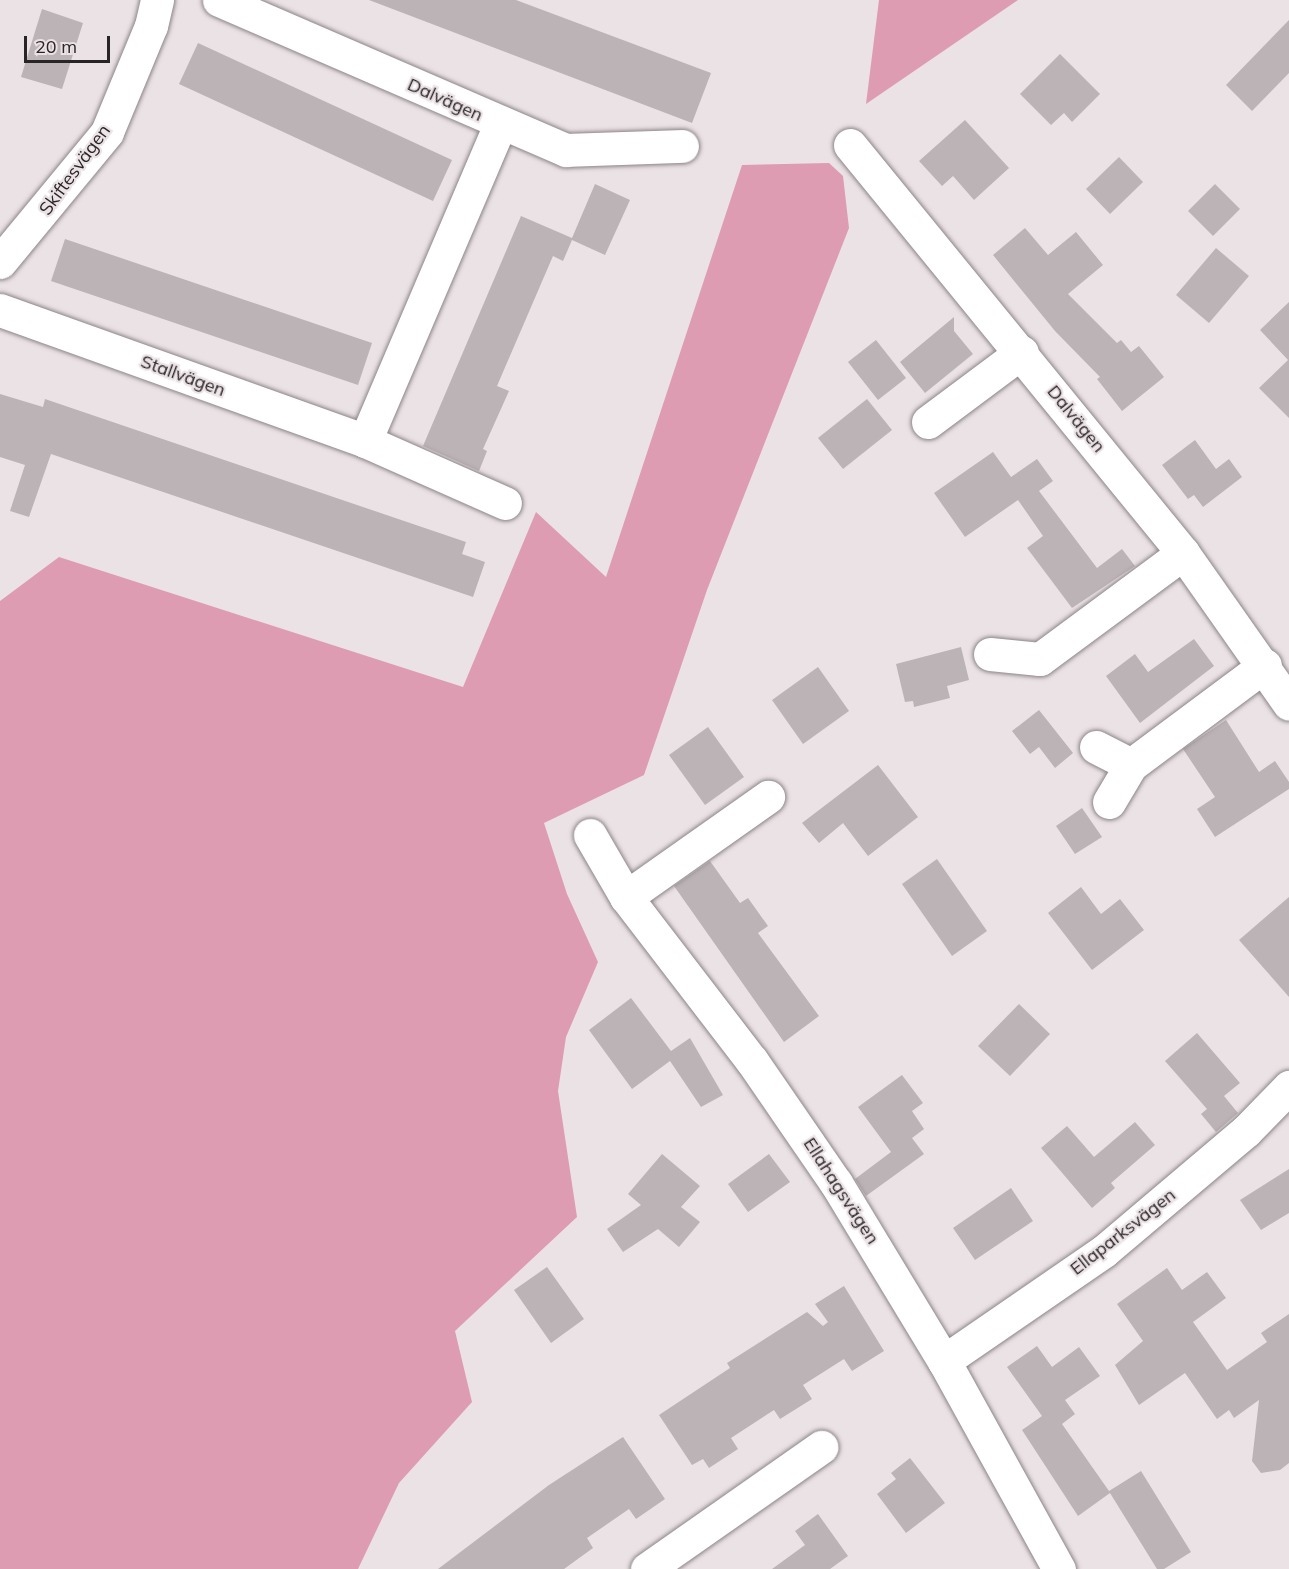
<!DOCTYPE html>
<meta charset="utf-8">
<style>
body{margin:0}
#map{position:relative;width:1289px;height:1569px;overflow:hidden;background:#ebe2e5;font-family:Mulish,sans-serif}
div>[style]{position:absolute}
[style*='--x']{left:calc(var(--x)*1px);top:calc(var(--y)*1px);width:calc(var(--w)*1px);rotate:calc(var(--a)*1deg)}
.forest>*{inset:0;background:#de9cb2}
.building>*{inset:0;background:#bbb3b5}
.roads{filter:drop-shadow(0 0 2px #8c8486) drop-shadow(0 0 2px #8c8486)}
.minor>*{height:33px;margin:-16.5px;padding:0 16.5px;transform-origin:16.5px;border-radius:16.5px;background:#fff}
span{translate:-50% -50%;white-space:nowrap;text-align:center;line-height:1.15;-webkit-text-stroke:4.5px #ebe2e5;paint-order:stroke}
.street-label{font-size:18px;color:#292526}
.scale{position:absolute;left:24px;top:36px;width:86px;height:27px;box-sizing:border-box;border:3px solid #292526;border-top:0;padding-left:8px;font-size:18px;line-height:21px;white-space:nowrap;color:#292526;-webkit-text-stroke:4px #ebe2e5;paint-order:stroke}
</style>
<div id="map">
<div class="forest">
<div style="clip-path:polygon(879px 0,1018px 0,866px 104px)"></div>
<div style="clip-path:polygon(829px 163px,843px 176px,849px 228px,707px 590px,644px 775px,544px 823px,567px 894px,598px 962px,566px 1037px,558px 1091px,577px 1217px,455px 1331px,472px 1402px,399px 1483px,358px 1569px,0 1569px,0 601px,59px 557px,463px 687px,536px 512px,606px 577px,742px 165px)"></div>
</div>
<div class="building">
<div style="clip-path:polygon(369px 0,516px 0,711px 73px,692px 123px)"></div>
<div style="clip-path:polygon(42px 9px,83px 23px,62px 89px,21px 77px)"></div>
<div style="clip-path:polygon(1289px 20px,1289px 73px,1252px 111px,1226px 85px)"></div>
<div style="clip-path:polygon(198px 43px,452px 160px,433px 201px,179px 84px)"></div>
<div style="clip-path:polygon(1060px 54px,1100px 94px,1072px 122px,1064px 113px,1051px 125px,1020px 94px)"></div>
<div style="clip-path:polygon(965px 120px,1009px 168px,974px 200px,953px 176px,942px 186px,919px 161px)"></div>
<div style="clip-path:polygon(1119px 157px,1143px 182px,1110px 214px,1086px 189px)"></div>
<div style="clip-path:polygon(595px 184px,630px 200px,605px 255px,572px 240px,563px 261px,553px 256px,497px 386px,509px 391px,483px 449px,487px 451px,479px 471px,423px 446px,521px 216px,572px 238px)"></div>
<div style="clip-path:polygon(1215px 184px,1240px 209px,1213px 236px,1188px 211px)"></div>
<div style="clip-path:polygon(1025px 228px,1048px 255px,1076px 232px,1103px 265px,1068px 294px,1117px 343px,1121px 340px,1131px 352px,1139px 346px,1164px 377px,1122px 411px,1097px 379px,1100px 377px,1055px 331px,993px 255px)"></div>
<div style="clip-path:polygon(65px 239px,372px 343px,358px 385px,51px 281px)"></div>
<div style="clip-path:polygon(1216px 248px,1249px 276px,1209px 323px,1176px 295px)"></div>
<div style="clip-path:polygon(1289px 302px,1289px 418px,1259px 388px,1288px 360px,1260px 330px)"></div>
<div style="clip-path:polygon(954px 317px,954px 331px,973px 354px,925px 393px,900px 362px)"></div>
<div style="clip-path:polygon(876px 340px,906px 378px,878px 400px,848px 362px)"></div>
<div style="clip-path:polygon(0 394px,43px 407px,45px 399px,466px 542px,462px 554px,485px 562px,473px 597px,51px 454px,29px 517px,10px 511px,25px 465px,0 457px)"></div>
<div style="clip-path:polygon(867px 399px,892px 430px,843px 469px,818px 438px)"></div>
<div style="clip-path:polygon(1195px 440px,1216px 469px,1229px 459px,1242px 477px,1203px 507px,1194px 495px,1188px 499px,1162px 465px)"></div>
<div style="clip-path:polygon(993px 452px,1011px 477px,1037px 459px,1053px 481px,1039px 491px,1097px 568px,1122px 549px,1135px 566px,1072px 608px,1027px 548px,1043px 536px,1018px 500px,965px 537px,934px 493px)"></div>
<div style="clip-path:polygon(1194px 639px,1214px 666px,1140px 723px,1106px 676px,1135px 654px,1148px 672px)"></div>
<div style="clip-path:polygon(961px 647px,969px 680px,947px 686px,950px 698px,914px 707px,913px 701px,905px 702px,896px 664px)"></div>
<div style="clip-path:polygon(818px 667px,849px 711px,803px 744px,772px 700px)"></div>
<div style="clip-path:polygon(1039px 710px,1073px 753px,1055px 768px,1039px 747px,1030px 754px,1012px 731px)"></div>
<div style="clip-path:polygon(1226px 720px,1259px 772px,1275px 761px,1289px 782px,1289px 789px,1215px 837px,1197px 809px,1215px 797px,1183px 749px)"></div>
<div style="clip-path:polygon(708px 727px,744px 777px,705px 805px,669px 755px)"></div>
<div style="clip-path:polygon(878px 765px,918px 817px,868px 856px,843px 823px,819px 843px,802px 823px)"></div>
<div style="clip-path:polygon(1082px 808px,1102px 837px,1075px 854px,1056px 826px)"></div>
<div style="clip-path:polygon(937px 859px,987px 931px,952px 956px,902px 884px)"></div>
<div style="clip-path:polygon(710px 861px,740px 903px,748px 898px,768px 926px,758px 933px,819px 1016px,784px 1042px,674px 886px)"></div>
<div style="clip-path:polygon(1081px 887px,1101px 914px,1120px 899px,1144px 930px,1092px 970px,1048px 913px)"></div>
<div style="clip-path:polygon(1289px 897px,1289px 997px,1239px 940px)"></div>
<div style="clip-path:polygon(631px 998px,671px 1051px,690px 1038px,723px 1095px,701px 1107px,670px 1061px,632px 1089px,589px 1030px)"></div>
<div style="clip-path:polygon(1019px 1004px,1050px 1034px,1010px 1076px,978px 1046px)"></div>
<div style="clip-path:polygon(1197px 1033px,1240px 1083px,1224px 1096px,1238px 1113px,1216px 1132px,1201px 1114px,1207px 1109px,1165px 1061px)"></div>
<div style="clip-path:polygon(902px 1075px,923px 1103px,912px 1111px,924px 1129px,912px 1138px,924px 1154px,866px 1196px,855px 1179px,891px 1152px,858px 1107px)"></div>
<div style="clip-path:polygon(1135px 1122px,1155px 1145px,1111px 1183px,1115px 1188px,1092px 1208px,1041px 1148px,1067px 1126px,1094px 1157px)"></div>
<div style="clip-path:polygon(662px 1154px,700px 1186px,681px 1207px,700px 1222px,679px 1247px,658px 1229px,623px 1252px,607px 1229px,641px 1205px,628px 1194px)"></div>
<div style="clip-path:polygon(769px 1154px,790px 1182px,748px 1212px,728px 1184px)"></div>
<div style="clip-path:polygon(1289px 1169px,1289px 1213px,1261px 1230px,1240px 1200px)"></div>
<div style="clip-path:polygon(1011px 1188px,1033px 1221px,975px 1260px,953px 1228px)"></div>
<div style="clip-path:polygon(547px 1267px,584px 1319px,551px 1343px,514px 1290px)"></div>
<div style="clip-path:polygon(1167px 1268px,1182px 1290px,1207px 1272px,1226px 1298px,1193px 1322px,1227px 1370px,1267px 1342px,1261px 1333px,1289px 1314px,1289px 1463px,1280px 1470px,1261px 1473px,1252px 1461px,1259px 1400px,1234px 1418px,1229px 1410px,1217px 1419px,1185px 1373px,1139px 1405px,1115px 1365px,1143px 1341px,1117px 1304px)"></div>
<div style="clip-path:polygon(844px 1286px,884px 1351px,852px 1371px,844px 1359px,803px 1385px,812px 1399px,780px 1419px,774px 1410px,731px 1438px,738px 1449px,709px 1468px,703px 1459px,692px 1465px,659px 1415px,730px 1368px,727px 1363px,807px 1312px,823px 1326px,828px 1322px,815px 1304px)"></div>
<div style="clip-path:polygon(1037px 1346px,1052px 1367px,1079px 1347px,1100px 1376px,1065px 1400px,1075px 1414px,1062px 1424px,1109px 1491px,1141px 1471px,1191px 1552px,1164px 1569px,1157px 1569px,1110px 1493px,1078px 1516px,1022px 1430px,1042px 1416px,1007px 1367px)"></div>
<div style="clip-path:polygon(623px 1437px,665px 1499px,636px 1519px,629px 1509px,587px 1538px,593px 1548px,564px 1569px,438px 1569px,549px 1485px)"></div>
<div style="clip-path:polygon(910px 1458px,945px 1503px,906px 1533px,877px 1494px,896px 1479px,891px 1473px)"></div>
<div style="clip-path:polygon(818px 1514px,848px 1556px,830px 1569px,772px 1569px,805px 1545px,795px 1531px)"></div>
</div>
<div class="roads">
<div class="minor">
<div style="--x:219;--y:0;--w:378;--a:23.4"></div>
<div style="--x:566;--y:150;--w:116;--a:-2"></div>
<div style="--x:850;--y:145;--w:527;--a:50.78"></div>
<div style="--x:1183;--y:553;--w:184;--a:54.9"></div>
<div style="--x:0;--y:262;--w:168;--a:-50.5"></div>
<div style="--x:107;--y:132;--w:115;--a:-67.5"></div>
<div style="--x:151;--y:26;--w:27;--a:-77"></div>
<div style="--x:0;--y:310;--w:388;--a:19.7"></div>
<div style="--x:365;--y:441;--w:344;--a:-66.9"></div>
<div style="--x:928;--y:422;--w:117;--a:-36.7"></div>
<div style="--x:365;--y:441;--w:153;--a:23.9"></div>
<div style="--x:990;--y:654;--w:50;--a:5.7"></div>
<div style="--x:1040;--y:659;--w:178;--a:-36.5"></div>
<div style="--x:1096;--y:747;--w:39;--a:27"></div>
<div style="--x:1131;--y:765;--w:167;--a:-36.7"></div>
<div style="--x:1109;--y:802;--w:43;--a:-59.3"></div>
<div style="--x:590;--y:835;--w:72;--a:59.9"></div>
<div style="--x:626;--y:897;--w:207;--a:52.5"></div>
<div style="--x:752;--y:1061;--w:148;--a:55.5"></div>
<div style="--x:836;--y:1183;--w:208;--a:58.8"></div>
<div style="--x:944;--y:1361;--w:238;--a:61.1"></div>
<div style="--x:626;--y:897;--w:174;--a:-35.2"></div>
<div style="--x:944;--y:1361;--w:194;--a:-34.5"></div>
<div style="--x:1104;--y:1251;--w:186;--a:-40.2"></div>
<div style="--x:1246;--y:1131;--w:62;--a:-45.7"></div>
<div style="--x:647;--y:1569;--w:213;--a:-35"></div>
</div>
</div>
<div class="street-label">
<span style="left:445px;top:100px;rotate:24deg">Dalvägen</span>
<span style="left:75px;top:170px;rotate:-54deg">Skiftesvägen</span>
<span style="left:183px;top:376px;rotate:20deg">Stallvägen</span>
<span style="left:1076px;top:419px;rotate:51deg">Dalvägen</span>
<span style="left:841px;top:1191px;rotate:57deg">Ellahagsvägen</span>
<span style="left:1123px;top:1232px;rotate:-38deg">Ellaparksvägen</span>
</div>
<div class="scale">20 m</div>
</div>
